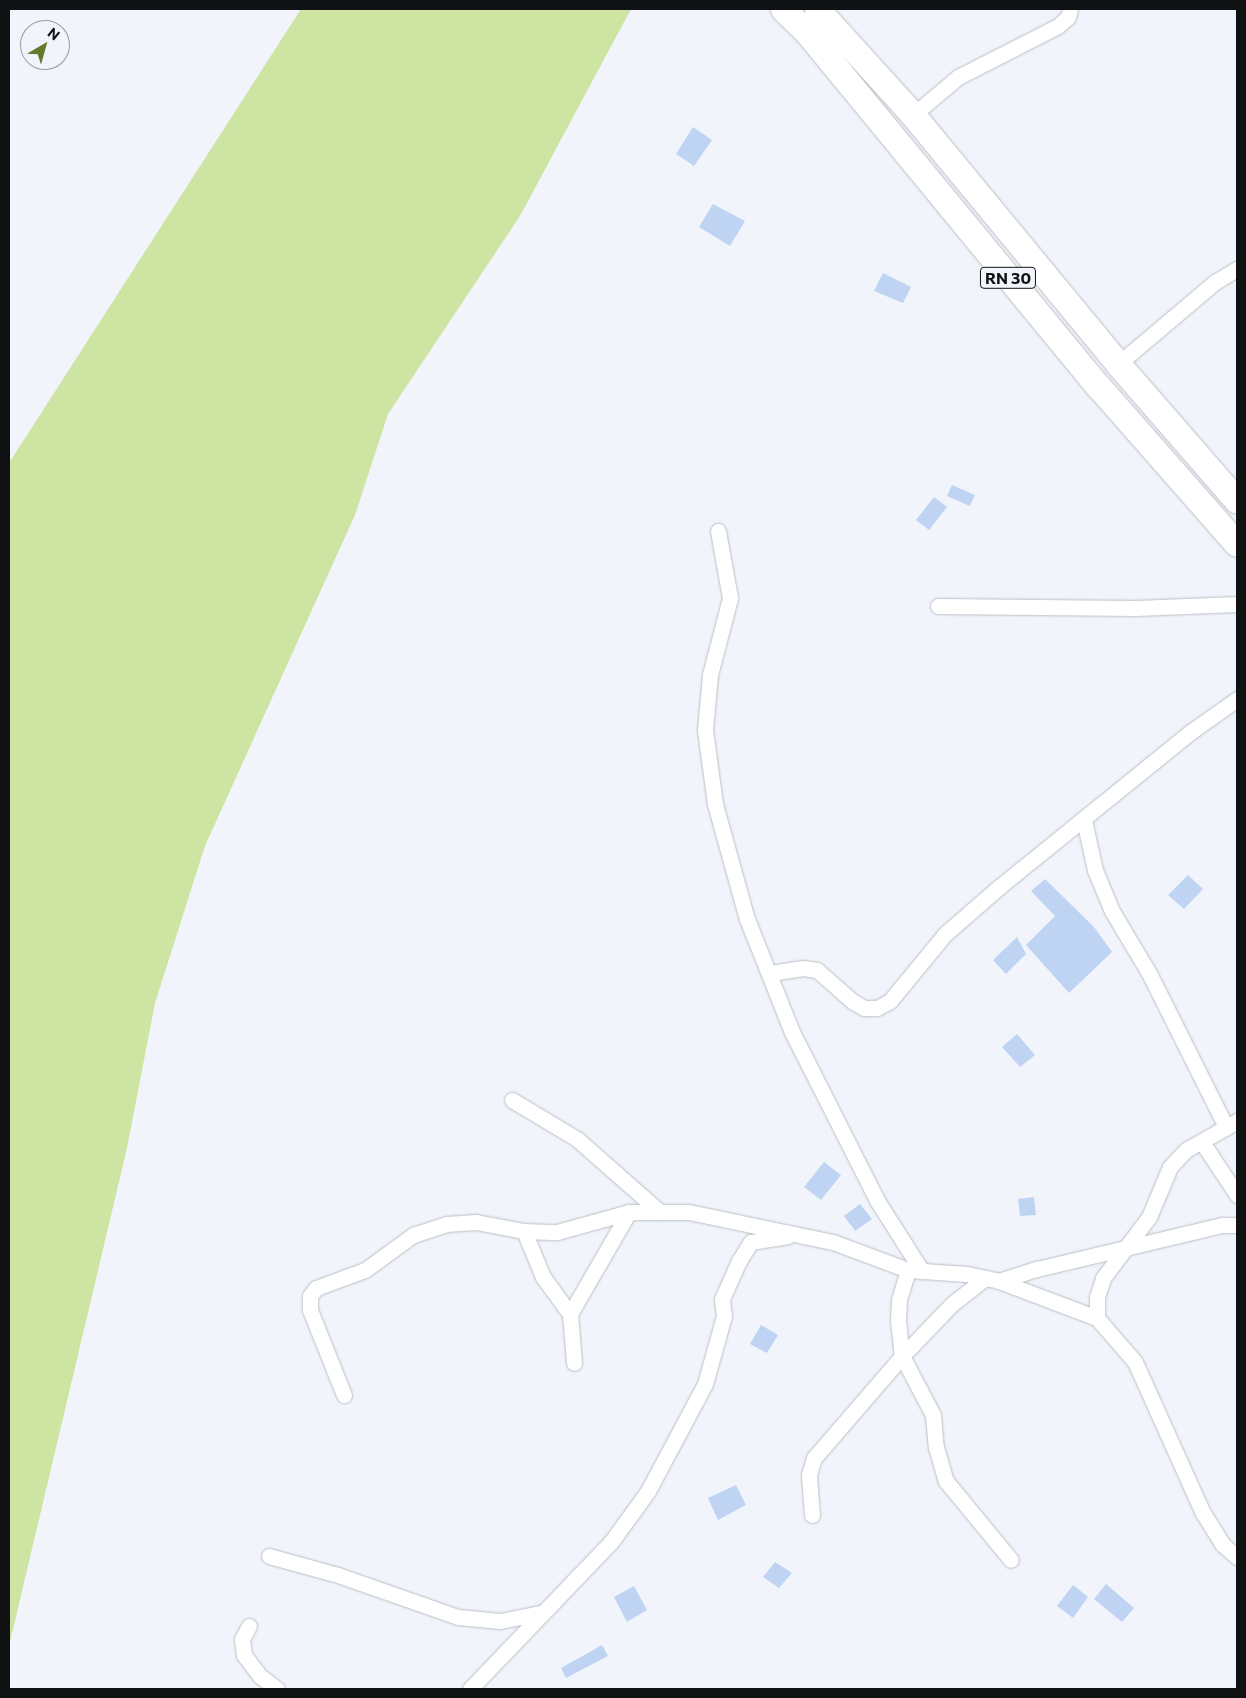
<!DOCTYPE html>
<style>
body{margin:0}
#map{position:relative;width:1246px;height:1698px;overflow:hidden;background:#f1f5fb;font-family:Commissioner,sans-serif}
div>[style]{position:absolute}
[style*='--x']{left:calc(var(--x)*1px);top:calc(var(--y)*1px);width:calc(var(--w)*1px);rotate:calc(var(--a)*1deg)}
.green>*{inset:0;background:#cde4a2}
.building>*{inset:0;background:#bfd3f3}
.roads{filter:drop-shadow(0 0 1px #bbbfc5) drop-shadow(0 0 1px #bbbfc5)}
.street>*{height:15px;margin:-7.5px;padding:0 7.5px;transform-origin:7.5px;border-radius:7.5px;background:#fff}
.primary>*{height:25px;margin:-12.5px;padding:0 12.5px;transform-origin:12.5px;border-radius:12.5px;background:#fff}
span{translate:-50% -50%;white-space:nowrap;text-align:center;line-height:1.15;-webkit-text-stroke:4px #f1f5fb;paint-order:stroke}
.shield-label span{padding:1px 4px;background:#f1f5fb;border:1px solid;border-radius:4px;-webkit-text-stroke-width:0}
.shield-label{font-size:16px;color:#0f1113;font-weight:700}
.frame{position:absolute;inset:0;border:10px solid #0f1113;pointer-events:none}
.north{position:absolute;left:20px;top:20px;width:50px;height:50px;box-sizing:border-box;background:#f1f5fb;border:1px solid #979a9e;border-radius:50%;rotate:38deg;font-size:14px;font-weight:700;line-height:20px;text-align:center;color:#0f1113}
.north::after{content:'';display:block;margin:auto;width:18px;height:22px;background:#627a2c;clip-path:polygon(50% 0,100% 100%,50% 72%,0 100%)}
</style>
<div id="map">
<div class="green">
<div style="clip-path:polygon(301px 9px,631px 9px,520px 216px,388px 414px,355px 515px,205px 846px,155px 1003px,127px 1148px,9px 1646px,9px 463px)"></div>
</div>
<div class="building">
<div style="clip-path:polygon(693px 127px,712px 140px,694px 166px,676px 154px)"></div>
<div style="clip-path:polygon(713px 204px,745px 221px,730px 246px,699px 227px)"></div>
<div style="clip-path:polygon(883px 273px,911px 287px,903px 303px,874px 291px)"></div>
<div style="clip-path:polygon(952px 485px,975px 495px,970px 506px,947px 496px)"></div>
<div style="clip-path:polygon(934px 497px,947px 507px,929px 530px,916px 520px)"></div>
<div style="clip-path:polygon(1188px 875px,1203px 889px,1184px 909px,1168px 895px)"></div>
<div style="clip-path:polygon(1045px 879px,1094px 927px,1112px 952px,1069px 993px,1026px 945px,1055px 916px,1031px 891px)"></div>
<div style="clip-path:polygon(1017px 937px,1026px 954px,1006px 974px,993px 960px)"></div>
<div style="clip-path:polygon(1017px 1034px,1035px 1055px,1020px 1067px,1002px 1047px)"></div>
<div style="clip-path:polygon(824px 1162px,841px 1175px,821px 1200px,804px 1187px)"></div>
<div style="clip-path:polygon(1034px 1197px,1036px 1215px,1020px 1216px,1018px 1199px)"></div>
<div style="clip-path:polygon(860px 1204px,872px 1219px,855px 1231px,844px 1216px)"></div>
<div style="clip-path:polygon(761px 1325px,778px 1335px,767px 1353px,750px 1344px)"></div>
<div style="clip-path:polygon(736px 1485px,746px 1505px,718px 1520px,708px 1498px)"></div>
<div style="clip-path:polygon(775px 1562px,792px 1573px,779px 1588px,763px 1577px)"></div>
<div style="clip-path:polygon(1106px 1584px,1134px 1608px,1122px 1622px,1094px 1599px)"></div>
<div style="clip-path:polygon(1073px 1585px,1088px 1597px,1073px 1618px,1057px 1606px)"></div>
<div style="clip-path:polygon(634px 1586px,647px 1610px,627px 1622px,614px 1597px)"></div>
<div style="clip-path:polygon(602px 1645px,608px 1656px,566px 1678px,561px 1668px)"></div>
</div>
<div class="roads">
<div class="street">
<div style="--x:913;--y:115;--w:59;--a:-40.2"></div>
<div style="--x:958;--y:77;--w:112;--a:-27"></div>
<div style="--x:1058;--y:26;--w:13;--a:-42"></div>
<div style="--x:1068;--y:17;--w:8;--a:-76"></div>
<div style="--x:1118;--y:364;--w:127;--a:-40.2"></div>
<div style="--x:1215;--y:282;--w:26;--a:-31"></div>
<div style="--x:718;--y:531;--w:68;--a:79.8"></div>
<div style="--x:730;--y:598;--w:80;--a:104.6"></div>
<div style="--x:710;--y:675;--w:55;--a:95.2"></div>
<div style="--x:705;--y:730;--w:75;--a:82.3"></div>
<div style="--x:715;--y:804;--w:119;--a:74.5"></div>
<div style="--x:747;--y:919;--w:122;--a:68.3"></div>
<div style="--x:792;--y:1032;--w:191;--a:63.2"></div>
<div style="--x:878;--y:1202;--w:82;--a:57.5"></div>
<div style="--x:938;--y:606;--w:198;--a:0.6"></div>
<div style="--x:1136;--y:608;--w:101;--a:-2.3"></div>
<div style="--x:1084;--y:820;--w:51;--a:77.6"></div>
<div style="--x:1095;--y:870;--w:44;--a:67.5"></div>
<div style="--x:1112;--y:911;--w:72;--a:59.2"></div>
<div style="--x:1149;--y:973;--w:172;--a:63.4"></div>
<div style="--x:771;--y:973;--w:32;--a:-9"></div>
<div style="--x:803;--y:968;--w:14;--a:8"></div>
<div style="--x:817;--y:970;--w:47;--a:41.5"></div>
<div style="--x:852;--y:1001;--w:14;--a:30"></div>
<div style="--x:864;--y:1008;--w:13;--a:0"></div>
<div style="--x:877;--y:1008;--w:15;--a:-28"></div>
<div style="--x:890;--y:1001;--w:87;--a:-50.6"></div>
<div style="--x:945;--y:934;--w:72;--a:-41"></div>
<div style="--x:999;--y:887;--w:245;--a:-39"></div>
<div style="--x:1189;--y:733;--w:59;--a:-35.3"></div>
<div style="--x:512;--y:1100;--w:76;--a:31"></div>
<div style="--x:577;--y:1139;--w:111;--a:41.3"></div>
<div style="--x:1202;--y:1142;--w:64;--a:56.6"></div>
<div style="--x:524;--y:1231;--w:50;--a:67.6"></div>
<div style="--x:543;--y:1277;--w:46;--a:53.9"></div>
<div style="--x:570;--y:1314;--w:49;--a:85.3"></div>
<div style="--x:908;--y:1270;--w:31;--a:107"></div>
<div style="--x:899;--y:1300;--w:20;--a:93"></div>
<div style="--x:898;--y:1320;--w:36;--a:84"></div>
<div style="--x:902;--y:1356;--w:67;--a:62.3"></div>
<div style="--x:933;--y:1415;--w:32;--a:85"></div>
<div style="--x:936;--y:1447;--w:35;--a:74"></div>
<div style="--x:946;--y:1481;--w:102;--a:50.6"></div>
<div style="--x:999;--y:1281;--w:40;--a:-18"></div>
<div style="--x:1037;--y:1269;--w:190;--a:-13.4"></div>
<div style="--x:1222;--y:1225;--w:15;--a:0"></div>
<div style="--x:570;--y:1314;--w:118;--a:-60"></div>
<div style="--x:1097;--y:1318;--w:21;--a:-90"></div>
<div style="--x:1097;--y:1297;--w:20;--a:-72"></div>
<div style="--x:1103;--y:1278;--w:76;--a:-53"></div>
<div style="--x:1149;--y:1217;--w:54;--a:-67.2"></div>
<div style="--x:1170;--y:1167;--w:23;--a:-47"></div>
<div style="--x:1186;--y:1150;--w:59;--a:-29.6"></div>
<div style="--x:344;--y:1395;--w:92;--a:-111.8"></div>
<div style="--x:310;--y:1310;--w:14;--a:-90"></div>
<div style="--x:310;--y:1296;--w:10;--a:-53"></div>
<div style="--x:316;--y:1288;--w:52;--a:-20.2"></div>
<div style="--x:365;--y:1270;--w:59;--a:-36.1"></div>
<div style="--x:413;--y:1235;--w:35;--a:-18"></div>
<div style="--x:446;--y:1224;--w:30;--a:-4"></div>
<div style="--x:476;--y:1222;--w:49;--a:10.6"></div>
<div style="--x:524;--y:1231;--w:33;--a:2"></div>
<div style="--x:557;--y:1232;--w:75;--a:-15.5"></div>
<div style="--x:629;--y:1212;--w:60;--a:0"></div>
<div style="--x:689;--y:1212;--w:147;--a:11.8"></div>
<div style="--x:833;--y:1242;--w:80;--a:20.5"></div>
<div style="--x:908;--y:1270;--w:59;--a:3.9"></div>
<div style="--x:967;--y:1274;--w:33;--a:12"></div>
<div style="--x:999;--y:1281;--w:105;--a:20.7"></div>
<div style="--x:1097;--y:1318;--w:58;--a:49.2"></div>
<div style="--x:1135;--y:1362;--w:166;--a:65.8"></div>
<div style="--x:1203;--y:1513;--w:36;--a:58"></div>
<div style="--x:1222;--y:1544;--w:20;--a:41"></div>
<div style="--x:812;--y:1515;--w:40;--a:-94.3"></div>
<div style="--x:809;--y:1475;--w:18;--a:-74"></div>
<div style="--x:814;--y:1458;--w:135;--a:-49.2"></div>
<div style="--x:902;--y:1356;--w:72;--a:-46.1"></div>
<div style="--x:952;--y:1304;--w:42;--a:-38.2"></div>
<div style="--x:269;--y:1556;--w:72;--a:15.4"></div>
<div style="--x:338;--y:1575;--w:127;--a:19.3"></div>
<div style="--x:458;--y:1617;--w:42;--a:5.4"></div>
<div style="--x:500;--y:1621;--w:42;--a:-11"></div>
<div style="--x:249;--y:1626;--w:15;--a:118"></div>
<div style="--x:242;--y:1639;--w:16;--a:83"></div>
<div style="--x:244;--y:1655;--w:26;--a:53"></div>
<div style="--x:260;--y:1676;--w:21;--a:37"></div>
<div style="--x:470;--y:1689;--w:204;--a:-46.2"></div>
<div style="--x:611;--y:1542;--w:63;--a:-54"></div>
<div style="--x:648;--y:1491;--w:121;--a:-62"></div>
<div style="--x:705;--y:1384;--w:71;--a:-74.4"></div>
<div style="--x:724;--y:1316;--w:17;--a:-97"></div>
<div style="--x:722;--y:1299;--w:42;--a:-65.9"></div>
<div style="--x:739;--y:1261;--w:22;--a:-58"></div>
<div style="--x:751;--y:1242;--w:37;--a:-9"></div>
</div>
<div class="primary">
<div style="--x:783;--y:9;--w:32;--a:44"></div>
<div style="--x:806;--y:31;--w:460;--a:50.6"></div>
<div style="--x:1098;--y:386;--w:210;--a:48.7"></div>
<div style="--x:817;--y:9;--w:143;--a:47.8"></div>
<div style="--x:913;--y:115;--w:323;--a:50.5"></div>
<div style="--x:1118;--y:364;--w:181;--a:49"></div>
</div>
</div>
<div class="shield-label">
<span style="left:1008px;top:278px">RN 30</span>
</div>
<div class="frame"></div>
<div class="north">N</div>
</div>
